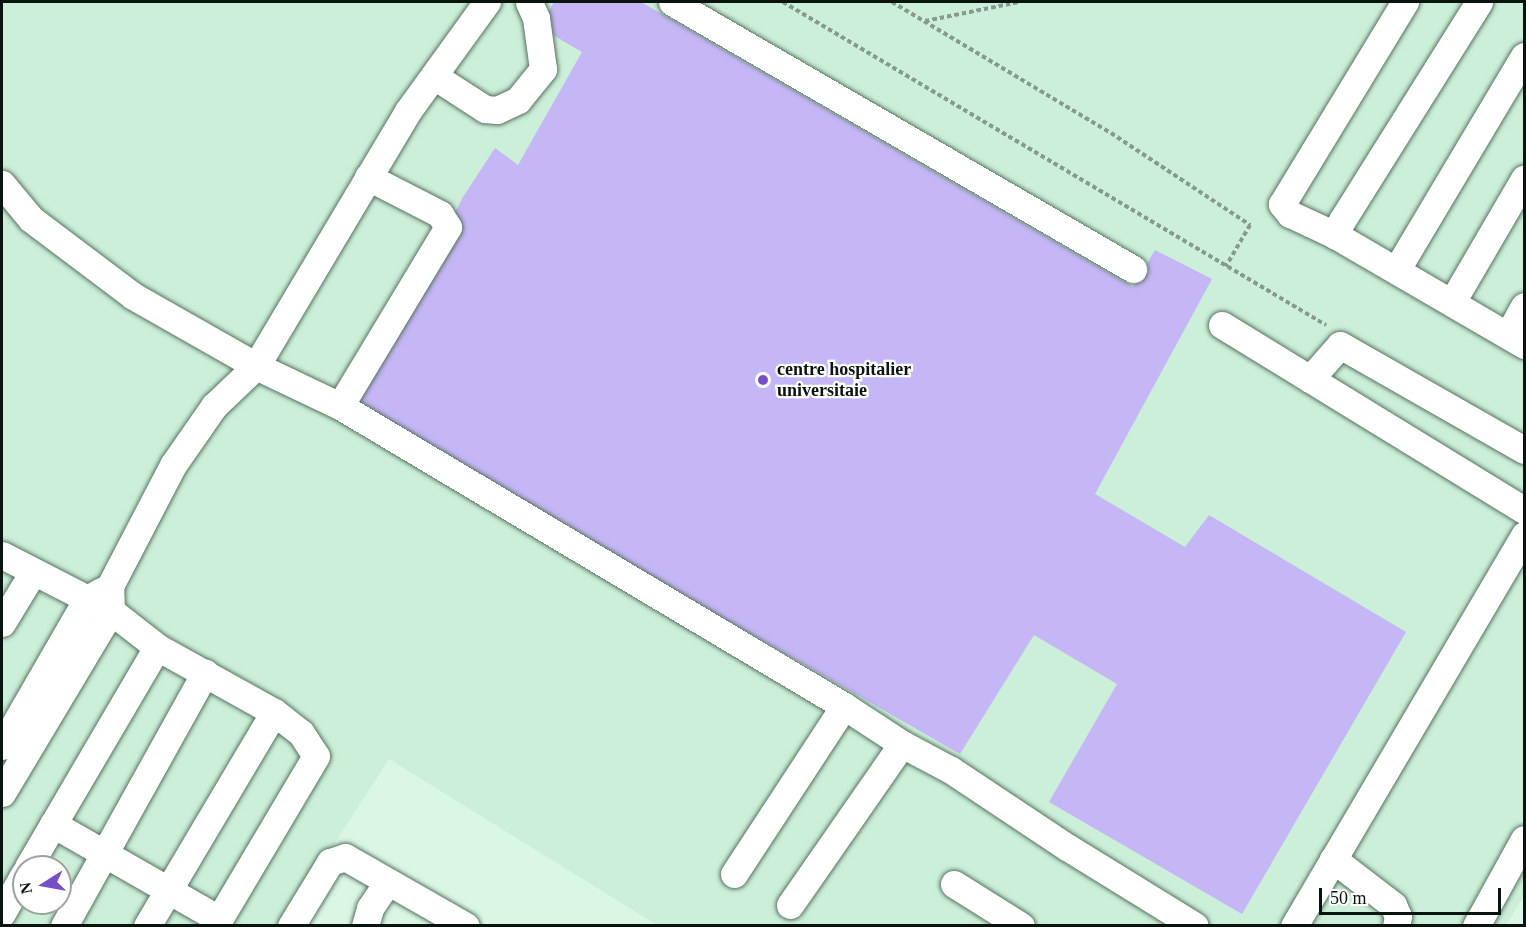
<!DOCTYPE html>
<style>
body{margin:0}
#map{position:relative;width:1526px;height:927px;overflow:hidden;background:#daf6e4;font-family:"Times New Roman",serif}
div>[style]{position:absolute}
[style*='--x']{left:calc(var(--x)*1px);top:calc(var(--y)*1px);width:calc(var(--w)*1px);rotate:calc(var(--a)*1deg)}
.built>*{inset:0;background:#cbefd8}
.building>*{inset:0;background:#c5b6f6}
.path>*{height:4px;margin-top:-2px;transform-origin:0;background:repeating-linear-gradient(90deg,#869b8e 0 4.5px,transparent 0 7.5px)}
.roads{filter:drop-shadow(0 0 2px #587262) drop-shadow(0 0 2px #587262)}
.minor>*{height:27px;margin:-13.5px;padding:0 13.5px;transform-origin:13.5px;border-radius:13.5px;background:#fff}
.dots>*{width:16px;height:16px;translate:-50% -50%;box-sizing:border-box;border:3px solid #fff;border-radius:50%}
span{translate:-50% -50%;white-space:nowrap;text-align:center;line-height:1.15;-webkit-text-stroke:4.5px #fff;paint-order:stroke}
.poi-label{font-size:18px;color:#0a140e;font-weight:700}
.left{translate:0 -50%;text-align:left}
.frame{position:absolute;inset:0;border:3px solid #0a140e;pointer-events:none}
.north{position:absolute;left:12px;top:855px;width:60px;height:60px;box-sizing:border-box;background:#fff;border:2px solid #9da19f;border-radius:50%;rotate:259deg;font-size:16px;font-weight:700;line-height:24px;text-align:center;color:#0a140e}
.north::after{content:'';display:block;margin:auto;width:21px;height:27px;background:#764ec7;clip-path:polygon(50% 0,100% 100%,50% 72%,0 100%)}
.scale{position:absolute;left:1319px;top:888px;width:182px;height:27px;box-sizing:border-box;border:3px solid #0a140e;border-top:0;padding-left:8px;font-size:18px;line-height:21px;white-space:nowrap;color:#0a140e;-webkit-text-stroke:4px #fff;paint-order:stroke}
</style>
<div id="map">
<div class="built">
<div style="clip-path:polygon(evenodd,2px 2px,1524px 2px,1524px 895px,1506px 925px,657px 925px,389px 759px,282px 925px,2px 926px,2px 2px,24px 867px,60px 867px,60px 903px,24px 903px,24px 867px)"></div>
</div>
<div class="building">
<div style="clip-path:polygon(554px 2px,641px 2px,1133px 287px,1155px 250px,1212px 279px,1095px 494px,1185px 547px,1209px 515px,1406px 632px,1242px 914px,1049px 802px,1117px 684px,1034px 635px,960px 754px,354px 406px,463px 197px,495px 148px,518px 165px,582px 52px,539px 27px)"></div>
</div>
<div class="path">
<div style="--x:783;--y:2;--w:632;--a:30.75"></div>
<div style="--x:892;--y:2;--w:255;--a:30.9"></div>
<div style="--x:1111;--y:133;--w:167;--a:33.5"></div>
<div style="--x:1250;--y:225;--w:48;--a:120.3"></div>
<div style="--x:925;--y:21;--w:96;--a:-11.4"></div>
</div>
<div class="roads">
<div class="minor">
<div style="--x:672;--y:2;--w:533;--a:30.08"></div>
<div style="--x:1479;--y:2;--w:257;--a:122.1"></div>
<div style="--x:1342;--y:220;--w:17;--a:115"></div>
<div style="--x:1335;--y:235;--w:219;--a:30.2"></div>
<div style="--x:434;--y:76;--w:61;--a:32.9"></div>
<div style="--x:485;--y:109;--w:12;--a:5"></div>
<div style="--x:497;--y:110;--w:23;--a:-25"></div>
<div style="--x:518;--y:100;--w:40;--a:-51"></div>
<div style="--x:543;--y:69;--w:51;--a:-97.8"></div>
<div style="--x:536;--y:18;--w:17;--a:-114"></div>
<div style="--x:2;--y:184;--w:45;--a:50.4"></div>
<div style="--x:31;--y:219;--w:128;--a:37"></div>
<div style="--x:133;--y:296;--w:142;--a:29.6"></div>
<div style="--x:256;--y:366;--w:297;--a:-59.2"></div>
<div style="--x:408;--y:111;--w:135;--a:-54.1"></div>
<div style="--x:1335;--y:235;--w:50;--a:-155"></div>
<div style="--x:1290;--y:214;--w:13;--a:-129"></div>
<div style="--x:1282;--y:204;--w:237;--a:-58.7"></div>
<div style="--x:1397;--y:269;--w:248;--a:-59.2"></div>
<div style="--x:1452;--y:302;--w:143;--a:-59.7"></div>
<div style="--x:1222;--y:325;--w:354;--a:31.5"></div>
<div style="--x:1508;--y:335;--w:33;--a:-61"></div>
<div style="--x:1310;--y:379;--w:45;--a:-48.6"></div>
<div style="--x:1340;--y:345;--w:212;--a:29.7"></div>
<div style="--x:340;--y:406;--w:209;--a:-58.9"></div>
<div style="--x:448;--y:227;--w:15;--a:-122"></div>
<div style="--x:440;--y:214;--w:81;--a:-152.8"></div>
<div style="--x:2;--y:555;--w:123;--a:27.2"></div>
<div style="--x:111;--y:611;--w:58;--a:38"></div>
<div style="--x:157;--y:647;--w:134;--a:29.1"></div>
<div style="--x:274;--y:712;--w:34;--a:38"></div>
<div style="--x:301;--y:733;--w:27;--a:57"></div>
<div style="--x:316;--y:756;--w:198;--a:120.7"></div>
<div style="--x:2;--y:623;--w:60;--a:-58.7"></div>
<div style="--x:2;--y:746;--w:170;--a:-60"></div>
<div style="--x:87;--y:599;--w:18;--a:-29"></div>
<div style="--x:2;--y:793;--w:212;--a:-59.1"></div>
<div style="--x:111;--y:611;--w:25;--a:-92"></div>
<div style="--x:110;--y:586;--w:136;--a:-62.5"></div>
<div style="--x:173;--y:465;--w:72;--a:-55.2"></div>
<div style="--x:214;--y:406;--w:58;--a:-43.6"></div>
<div style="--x:256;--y:366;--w:93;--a:25.5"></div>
<div style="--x:340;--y:406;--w:587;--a:30.76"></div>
<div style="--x:844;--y:706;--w:69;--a:33.2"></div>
<div style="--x:902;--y:744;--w:55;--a:28"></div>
<div style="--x:951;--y:770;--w:139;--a:33.6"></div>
<div style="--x:1067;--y:847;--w:150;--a:31.7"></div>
<div style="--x:53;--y:824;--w:191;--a:29.8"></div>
<div style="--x:1333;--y:859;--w:76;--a:37.5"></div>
<div style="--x:1393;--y:905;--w:12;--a:66"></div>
<div style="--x:1398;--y:916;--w:10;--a:101"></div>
<div style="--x:28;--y:867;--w:255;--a:-59.6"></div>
<div style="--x:734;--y:874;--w:201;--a:-56.8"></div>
<div style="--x:954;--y:884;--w:79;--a:32.1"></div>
<div style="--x:790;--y:905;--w:196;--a:-55.2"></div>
<div style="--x:2;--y:913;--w:45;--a:-60.6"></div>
<div style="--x:64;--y:926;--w:290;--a:-60.9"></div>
<div style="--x:147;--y:926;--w:249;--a:-59.3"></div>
<div style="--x:291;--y:926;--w:75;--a:-58.6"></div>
<div style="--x:330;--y:862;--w:16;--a:-18"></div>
<div style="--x:345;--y:857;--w:139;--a:29.7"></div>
<div style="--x:365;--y:926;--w:19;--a:-74"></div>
<div style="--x:370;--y:908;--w:30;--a:-56"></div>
<div style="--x:1294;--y:926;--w:454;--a:-59.5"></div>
<div style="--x:1476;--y:926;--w:99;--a:-61.1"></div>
</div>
</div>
<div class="dots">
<div style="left:763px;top:380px;background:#764ec7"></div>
</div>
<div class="poi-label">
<span class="left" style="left:777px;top:380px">centre hospitalier<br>universitaie</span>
</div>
<div class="frame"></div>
<div class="north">N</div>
<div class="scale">50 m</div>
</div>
